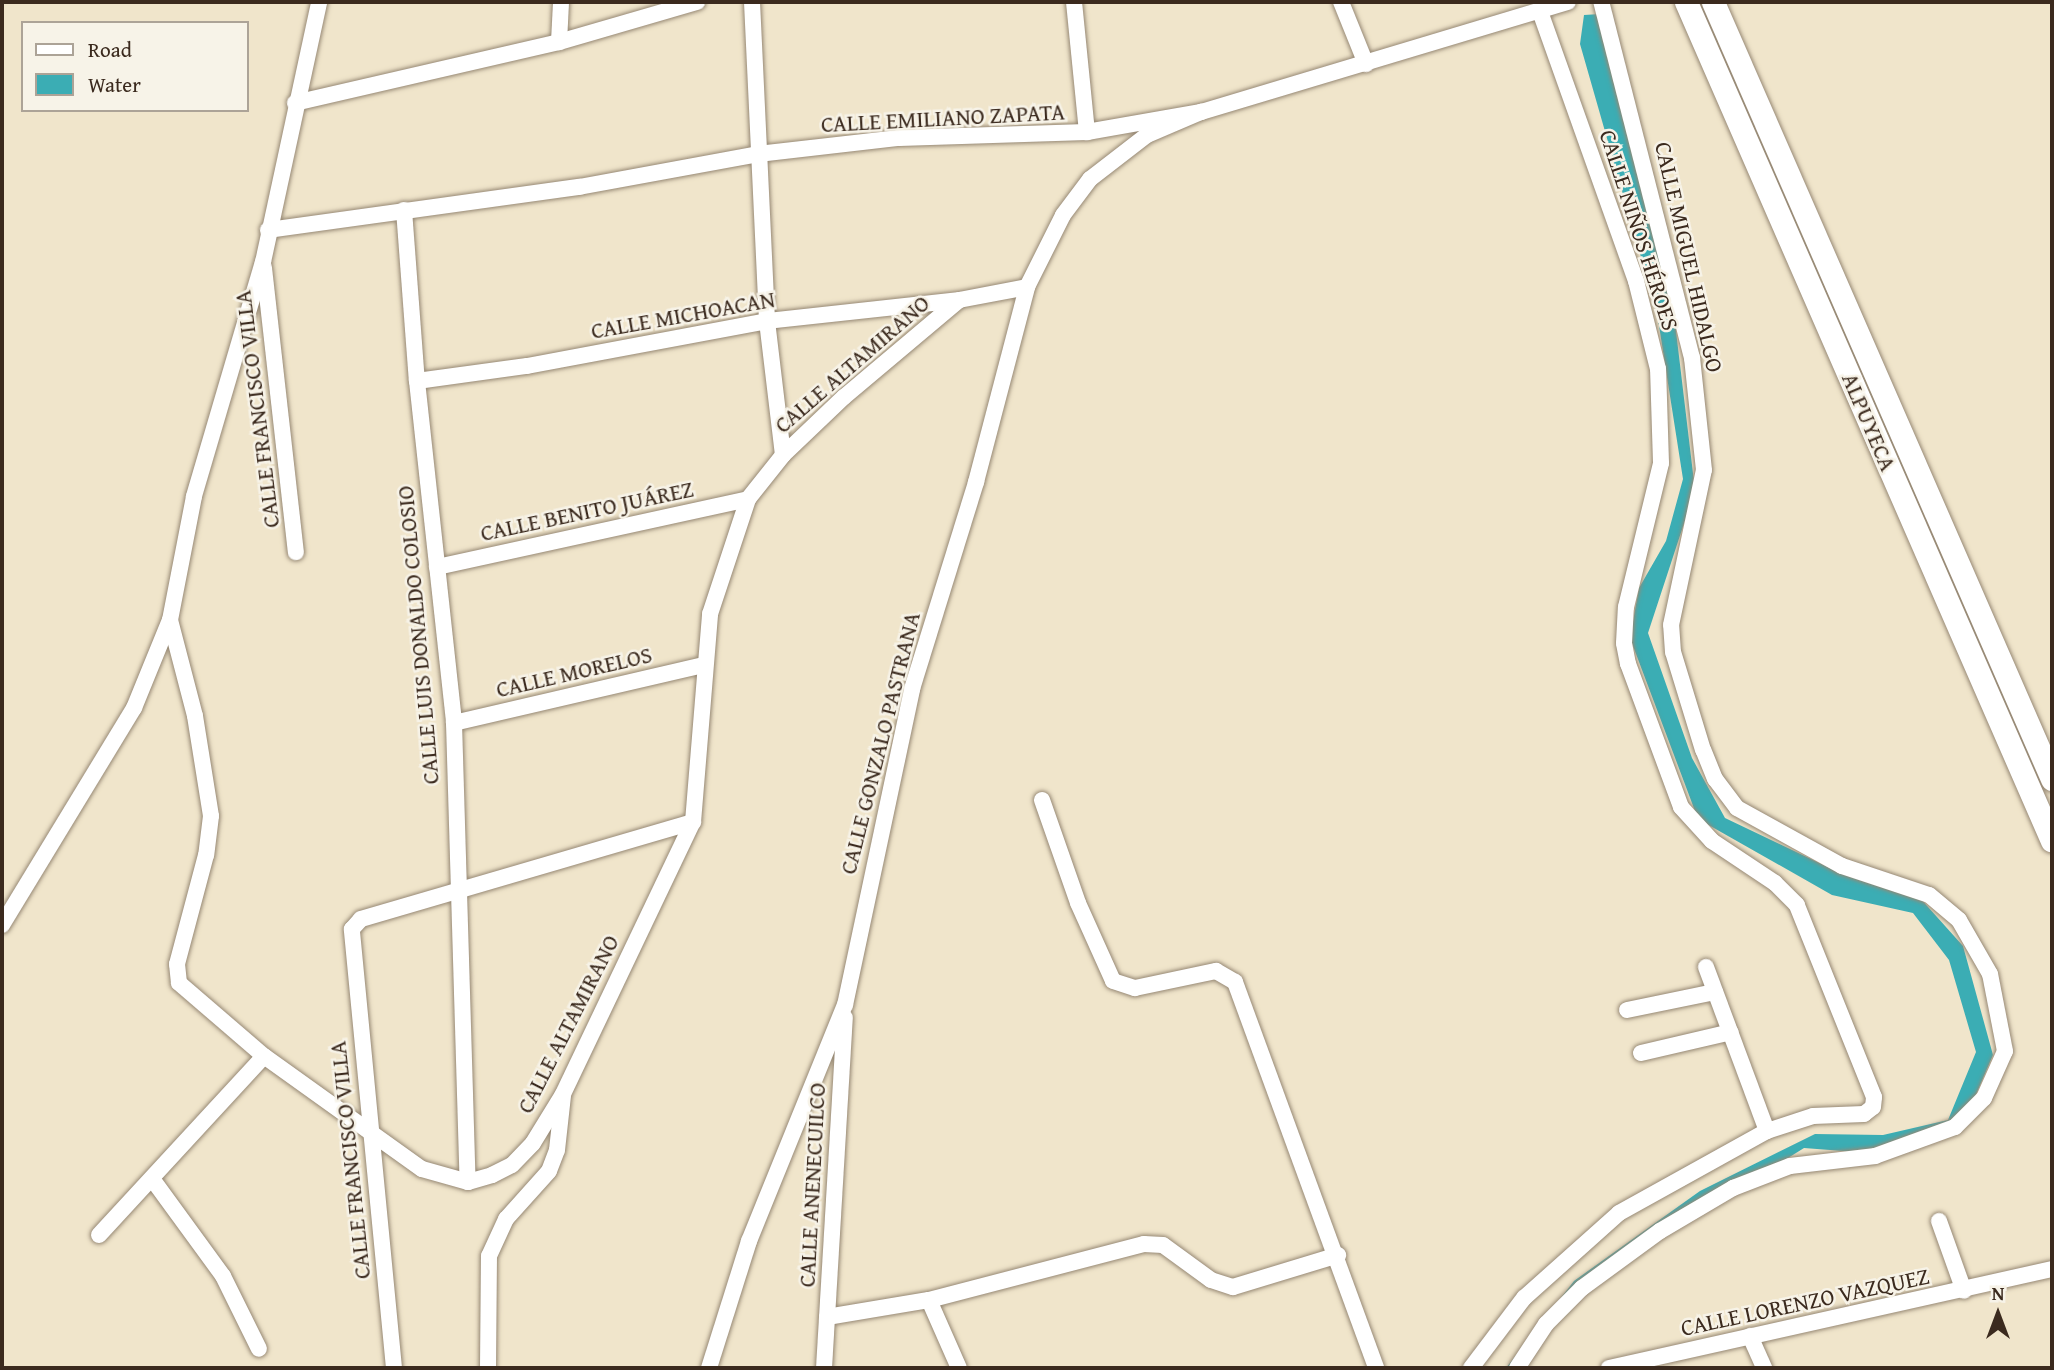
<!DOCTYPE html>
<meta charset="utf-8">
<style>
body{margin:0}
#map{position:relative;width:2054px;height:1370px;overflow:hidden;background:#f0e5cb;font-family:"Gentium Book Plus",serif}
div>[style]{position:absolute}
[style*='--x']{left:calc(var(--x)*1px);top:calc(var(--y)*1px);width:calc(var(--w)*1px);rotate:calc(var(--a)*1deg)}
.water>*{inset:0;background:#3badb4}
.roads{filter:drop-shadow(0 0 2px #968874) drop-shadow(0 0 2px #968874)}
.street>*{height:16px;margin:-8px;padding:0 8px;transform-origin:8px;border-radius:8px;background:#fff}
.secondary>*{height:23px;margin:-11.5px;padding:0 11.5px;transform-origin:11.5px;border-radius:11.5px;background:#fff}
span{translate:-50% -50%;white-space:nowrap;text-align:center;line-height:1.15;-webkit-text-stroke:5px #f7f3e8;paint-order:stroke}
.street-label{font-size:23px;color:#3b2a1e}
.frame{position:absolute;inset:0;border:4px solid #3b2a1e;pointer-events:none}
.legend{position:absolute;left:21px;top:21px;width:228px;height:91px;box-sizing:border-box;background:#f7f3e8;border:2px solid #aca397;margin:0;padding:9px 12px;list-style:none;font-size:21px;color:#3b2a1e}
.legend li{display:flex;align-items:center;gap:14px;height:35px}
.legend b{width:35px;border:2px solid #aca397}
.north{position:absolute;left:1963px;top:1279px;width:70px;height:70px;-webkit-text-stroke:5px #f7f3e8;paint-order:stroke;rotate:0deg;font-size:19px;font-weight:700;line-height:28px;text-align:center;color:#3b2a1e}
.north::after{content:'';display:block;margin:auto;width:24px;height:32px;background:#3b2a1e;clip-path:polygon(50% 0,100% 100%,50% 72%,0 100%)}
</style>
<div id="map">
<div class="water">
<div style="clip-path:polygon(1600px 14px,1673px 306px,1695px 490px,1648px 633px,1692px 758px,1725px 818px,1836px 871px,1920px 898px,1963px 946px,1993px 1055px,1962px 1127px,1882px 1154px,1804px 1148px,1613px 1267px,1534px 1340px,1515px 1368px,1506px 1368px,1574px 1281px,1700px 1191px,1815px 1134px,1883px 1135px,1948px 1120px,1976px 1052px,1949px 960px,1913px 913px,1832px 895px,1698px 819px,1630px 638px,1639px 588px,1666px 541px,1683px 479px,1657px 313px,1580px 44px,1584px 15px)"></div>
</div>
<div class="roads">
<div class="street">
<div style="--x:752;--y:2;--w:319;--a:87.3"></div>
<div style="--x:767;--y:321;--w:135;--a:83.2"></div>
<div style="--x:1074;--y:2;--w:131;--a:84.3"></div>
<div style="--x:1341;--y:2;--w:67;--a:68"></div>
<div style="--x:559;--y:42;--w:40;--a:-87.1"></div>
<div style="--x:295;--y:103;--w:271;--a:-13"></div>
<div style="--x:559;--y:42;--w:144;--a:-16.2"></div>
<div style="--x:404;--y:210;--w:171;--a:85.7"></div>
<div style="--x:417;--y:381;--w:344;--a:83.8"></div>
<div style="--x:454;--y:723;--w:459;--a:88.3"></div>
<div style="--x:268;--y:230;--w:314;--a:-7.9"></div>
<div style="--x:579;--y:187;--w:182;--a:-10.4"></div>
<div style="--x:758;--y:154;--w:142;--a:-6.5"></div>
<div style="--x:899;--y:138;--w:188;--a:-1.8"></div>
<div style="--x:1087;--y:132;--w:116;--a:-10"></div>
<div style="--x:1201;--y:112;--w:383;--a:-16.7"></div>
<div style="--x:264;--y:268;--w:286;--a:83.6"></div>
<div style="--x:417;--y:381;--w:111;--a:-7.8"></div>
<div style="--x:527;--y:366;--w:244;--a:-10.6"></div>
<div style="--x:767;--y:321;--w:193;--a:-6.2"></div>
<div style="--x:437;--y:567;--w:318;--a:-12.3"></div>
<div style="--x:170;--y:620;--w:99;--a:75.4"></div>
<div style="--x:195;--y:716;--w:101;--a:80.9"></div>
<div style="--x:211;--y:816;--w:39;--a:97"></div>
<div style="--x:206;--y:855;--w:113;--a:104.9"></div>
<div style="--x:177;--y:964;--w:19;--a:84"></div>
<div style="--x:179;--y:983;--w:112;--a:40.7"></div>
<div style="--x:264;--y:1056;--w:194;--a:35.6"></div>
<div style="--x:422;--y:1169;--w:48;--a:15.8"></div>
<div style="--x:468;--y:1182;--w:25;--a:-16"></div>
<div style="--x:492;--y:1175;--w:22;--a:-27"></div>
<div style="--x:512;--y:1165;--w:30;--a:-46"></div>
<div style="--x:533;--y:1143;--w:57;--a:-58.5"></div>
<div style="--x:563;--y:1094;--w:301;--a:-64.5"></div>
<div style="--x:693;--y:822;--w:209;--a:-85.3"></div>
<div style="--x:710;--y:614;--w:121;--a:-71.7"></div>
<div style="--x:748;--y:499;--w:56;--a:-51.5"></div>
<div style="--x:783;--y:455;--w:84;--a:-43.6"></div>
<div style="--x:844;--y:397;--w:150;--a:-40.1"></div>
<div style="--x:959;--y:300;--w:69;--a:-10.8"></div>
<div style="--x:454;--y:723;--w:257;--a:-13.1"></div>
<div style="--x:1042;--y:800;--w:109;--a:70.7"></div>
<div style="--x:1078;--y:903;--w:85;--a:65.8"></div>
<div style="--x:1113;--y:981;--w:23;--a:18"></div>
<div style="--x:1135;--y:988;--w:83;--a:-11.9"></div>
<div style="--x:1216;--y:971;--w:22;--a:30"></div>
<div style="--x:1235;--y:982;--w:411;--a:69.9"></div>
<div style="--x:2;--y:925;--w:254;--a:-58.7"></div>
<div style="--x:134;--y:708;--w:95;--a:-67.8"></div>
<div style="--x:170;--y:620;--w:126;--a:-79"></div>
<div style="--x:194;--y:496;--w:244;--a:-73.6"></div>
<div style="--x:263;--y:262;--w:266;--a:-77.8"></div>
<div style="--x:1706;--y:967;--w:175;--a:69.6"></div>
<div style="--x:1627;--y:1010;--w:90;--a:-11.6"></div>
<div style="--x:1641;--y:1053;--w:92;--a:-13.1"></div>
<div style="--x:153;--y:1180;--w:119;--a:53.9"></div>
<div style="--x:223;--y:1276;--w:81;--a:63.7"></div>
<div style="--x:1939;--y:1221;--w:74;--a:70.3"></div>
<div style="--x:99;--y:1235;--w:243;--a:-47.3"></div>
<div style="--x:929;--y:1300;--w:74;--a:66.2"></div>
<div style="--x:827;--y:1317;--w:103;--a:-9.5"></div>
<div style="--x:929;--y:1300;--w:222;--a:-14.6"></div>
<div style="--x:1144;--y:1244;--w:19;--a:3"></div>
<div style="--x:1163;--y:1245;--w:59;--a:36.1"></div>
<div style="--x:1211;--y:1280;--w:23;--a:18"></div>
<div style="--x:1233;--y:1287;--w:110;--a:-16.9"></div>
<div style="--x:1750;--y:1336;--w:35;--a:66"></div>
<div style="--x:394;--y:1368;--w:441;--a:-95.5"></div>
<div style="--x:352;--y:929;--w:13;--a:-48"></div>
<div style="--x:361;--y:919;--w:346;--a:-16.3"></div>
<div style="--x:488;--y:1368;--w:112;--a:-89.5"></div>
<div style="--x:489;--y:1256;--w:41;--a:-65.3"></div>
<div style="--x:506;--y:1219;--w:64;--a:-48.1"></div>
<div style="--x:549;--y:1171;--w:22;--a:-69"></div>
<div style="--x:557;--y:1150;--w:54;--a:-83.7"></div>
<div style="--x:709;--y:1368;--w:133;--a:-72.5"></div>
<div style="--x:749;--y:1241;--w:255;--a:-67.9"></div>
<div style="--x:845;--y:1005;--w:323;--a:-78"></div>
<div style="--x:912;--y:689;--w:217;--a:-72.8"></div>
<div style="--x:976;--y:482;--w:202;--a:-75.3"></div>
<div style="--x:1027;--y:287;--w:80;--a:-63.4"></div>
<div style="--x:1063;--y:215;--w:45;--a:-53.1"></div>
<div style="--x:1090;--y:179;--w:72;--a:-37.7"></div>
<div style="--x:1147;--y:135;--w:59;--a:-23.1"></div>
<div style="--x:824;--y:1368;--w:351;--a:-86.6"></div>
<div style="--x:1471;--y:1368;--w:88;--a:-52.9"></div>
<div style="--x:1524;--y:1298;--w:127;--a:-41.8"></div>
<div style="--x:1619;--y:1213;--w:169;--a:-29"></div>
<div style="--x:1767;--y:1131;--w:48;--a:-18.1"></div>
<div style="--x:1813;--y:1116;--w:51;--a:-2.2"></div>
<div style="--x:1864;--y:1114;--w:11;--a:-38"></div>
<div style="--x:1873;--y:1107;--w:10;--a:-84"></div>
<div style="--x:1874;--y:1097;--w:207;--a:-111.9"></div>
<div style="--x:1797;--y:905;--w:31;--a:-135"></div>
<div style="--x:1775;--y:883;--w:76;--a:-146.3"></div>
<div style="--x:1712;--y:841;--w:46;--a:-132.4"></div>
<div style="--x:1681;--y:807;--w:153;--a:-110.3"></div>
<div style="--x:1628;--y:664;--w:21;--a:-101"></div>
<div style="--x:1624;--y:643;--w:36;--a:-87"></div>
<div style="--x:1626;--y:607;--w:148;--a:-76.3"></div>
<div style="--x:1661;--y:463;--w:94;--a:-91.8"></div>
<div style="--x:1658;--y:369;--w:91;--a:-104"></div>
<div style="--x:1636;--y:281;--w:287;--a:-109.6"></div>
<div style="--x:1517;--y:1368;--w:53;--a:-56.6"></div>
<div style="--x:1546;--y:1324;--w:51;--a:-45"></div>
<div style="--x:1582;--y:1288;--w:97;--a:-36.2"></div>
<div style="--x:1660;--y:1231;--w:85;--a:-30.5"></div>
<div style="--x:1733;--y:1188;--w:61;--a:-21.1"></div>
<div style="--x:1790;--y:1166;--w:86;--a:-6.7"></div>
<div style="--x:1875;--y:1156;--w:85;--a:-19.9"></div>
<div style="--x:1955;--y:1127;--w:41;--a:-45"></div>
<div style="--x:1984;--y:1098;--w:51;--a:-65.9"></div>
<div style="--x:2005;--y:1051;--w:78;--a:-101"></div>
<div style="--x:1990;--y:974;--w:62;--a:-119.9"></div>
<div style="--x:1959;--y:920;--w:39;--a:-140"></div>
<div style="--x:1929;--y:895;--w:92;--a:-161.6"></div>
<div style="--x:1842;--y:866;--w:120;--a:-151.1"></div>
<div style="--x:1737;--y:808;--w:36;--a:-127"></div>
<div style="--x:1715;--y:779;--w:31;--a:-112"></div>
<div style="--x:1703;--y:750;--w:102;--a:-107"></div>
<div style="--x:1673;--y:652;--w:27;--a:-94"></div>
<div style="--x:1671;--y:625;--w:158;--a:-78"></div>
<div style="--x:1704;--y:470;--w:113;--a:-96.1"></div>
<div style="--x:1692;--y:358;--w:367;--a:-104.3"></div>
<div style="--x:1609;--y:1368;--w:454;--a:-12.6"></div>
</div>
<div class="secondary">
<div style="--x:1686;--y:2;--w:915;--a:66.43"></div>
<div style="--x:1713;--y:2;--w:848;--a:66.43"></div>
</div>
</div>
<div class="street-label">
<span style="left:943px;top:118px;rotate:-3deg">CALLE EMILIANO ZAPATA</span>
<span style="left:1639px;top:230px;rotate:72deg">CALLE NIÑOS HÉROES</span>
<span style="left:1689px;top:257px;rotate:77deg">CALLE MIGUEL HIDALGO</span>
<span style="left:683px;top:315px;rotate:-10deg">CALLE MICHOACAN</span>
<span style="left:852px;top:364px;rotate:-41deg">CALLE ALTAMIRANO</span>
<span style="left:257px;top:409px;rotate:-97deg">CALLE FRANCISCO VILLA</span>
<span style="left:1869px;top:422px;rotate:67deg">ALPUYECA</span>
<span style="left:587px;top:511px;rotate:-12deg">CALLE BENITO JUÁREZ</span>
<span style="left:418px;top:635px;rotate:-95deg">CALLE LUIS DONALDO COLOSIO</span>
<span style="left:574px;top:672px;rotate:-13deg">CALLE MORELOS</span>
<span style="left:880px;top:743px;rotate:-76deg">CALLE GONZALO PASTRANA</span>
<span style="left:568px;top:1024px;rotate:-63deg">CALLE ALTAMIRANO</span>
<span style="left:350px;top:1160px;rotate:-96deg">CALLE FRANCISCO VILLA</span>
<span style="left:812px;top:1185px;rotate:-87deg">CALLE ANENECUILCO</span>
<span style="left:1805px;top:1302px;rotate:-12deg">CALLE LORENZO VAZQUEZ</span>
</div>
<div class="frame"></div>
<ul class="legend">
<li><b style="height:9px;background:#fff"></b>Road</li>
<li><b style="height:19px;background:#3badb4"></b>Water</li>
</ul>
<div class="north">N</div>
</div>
